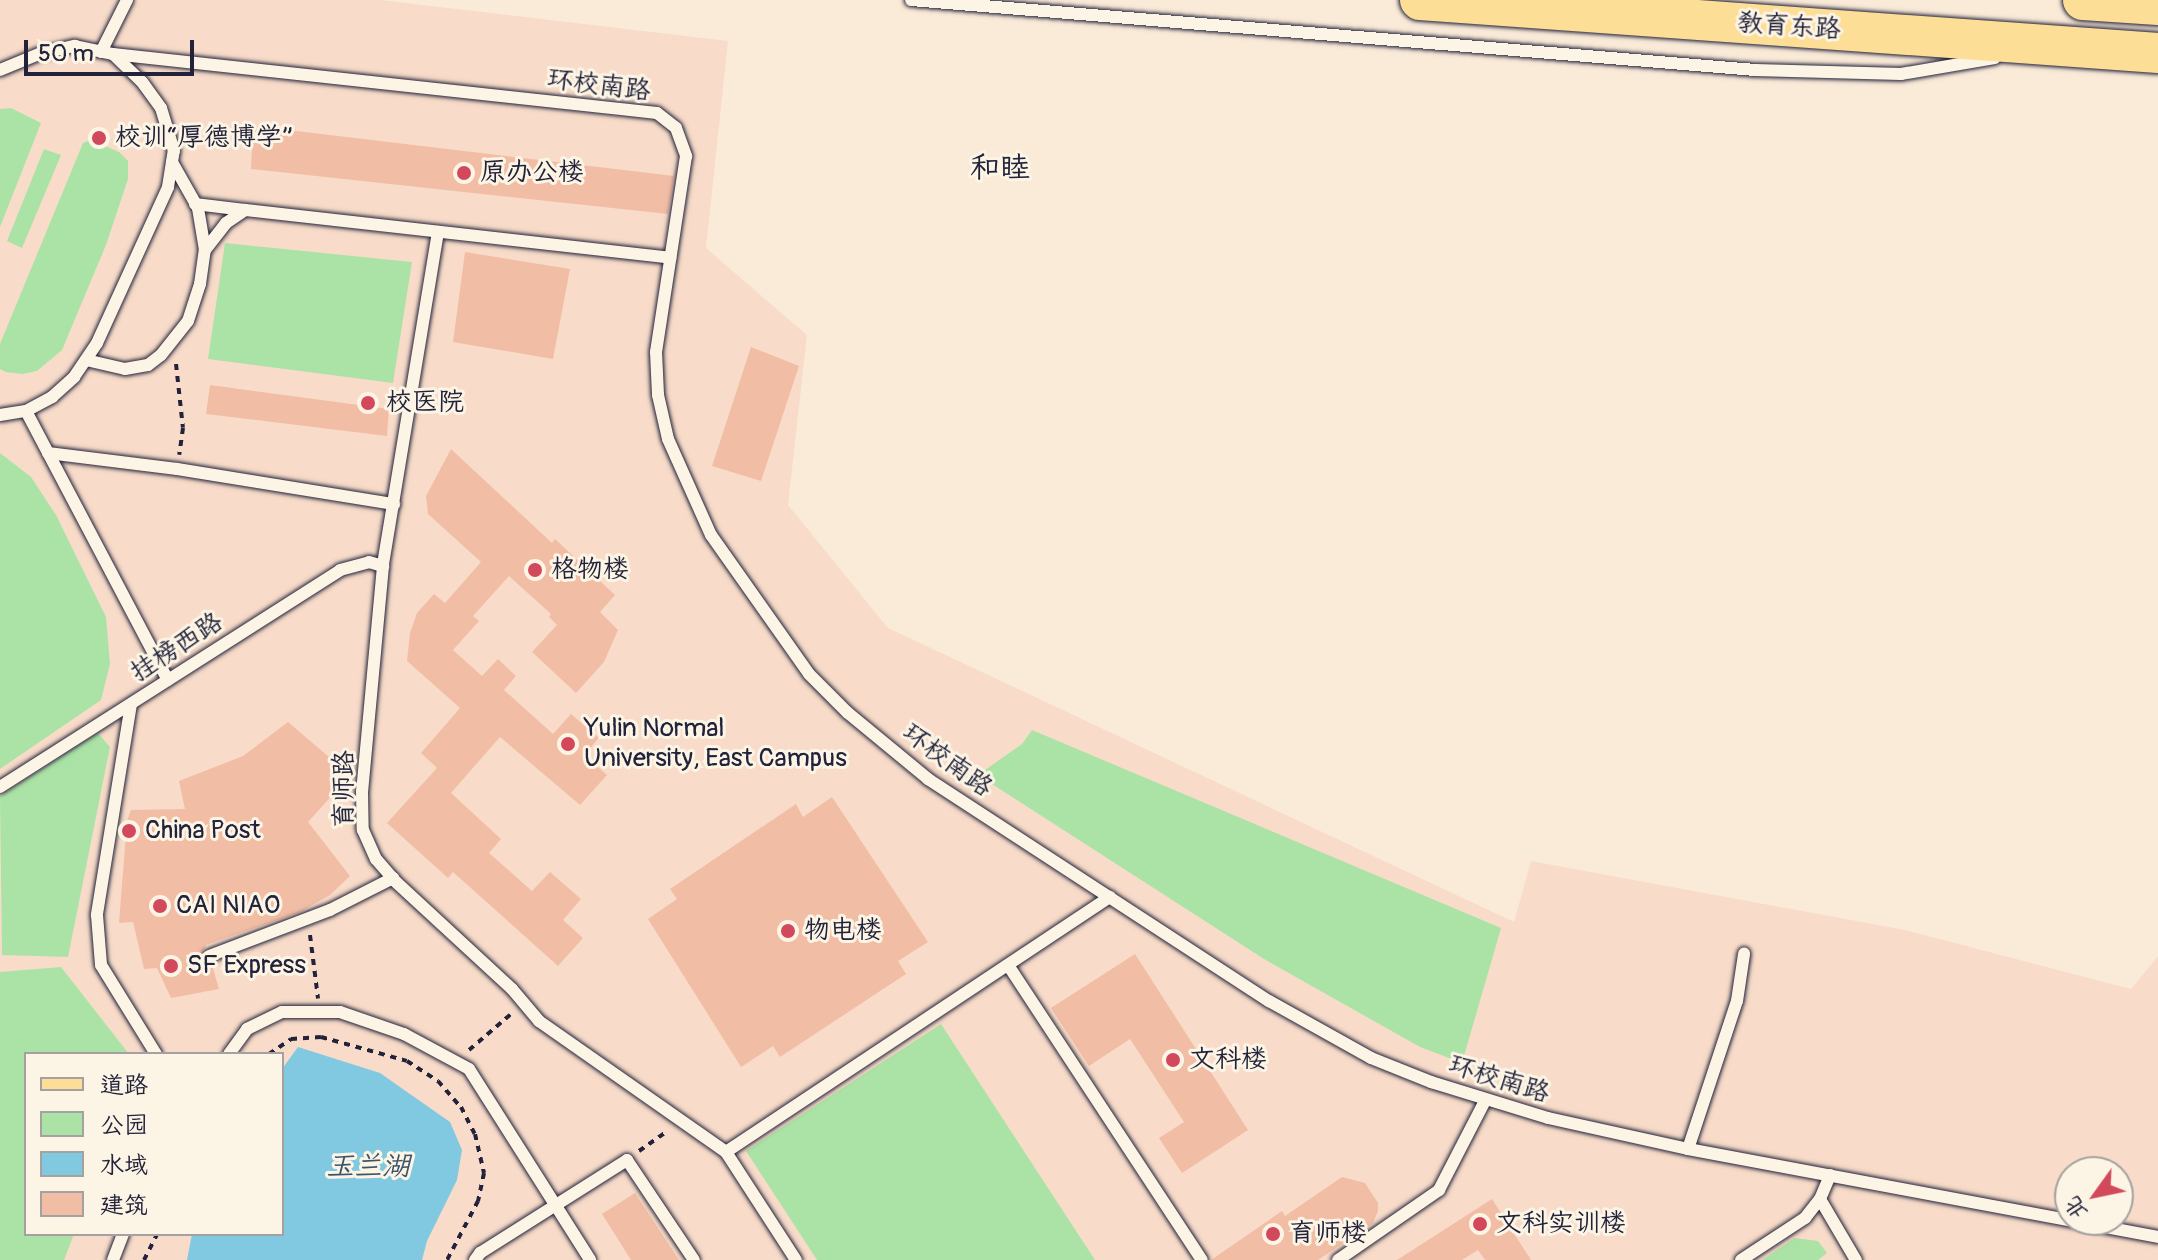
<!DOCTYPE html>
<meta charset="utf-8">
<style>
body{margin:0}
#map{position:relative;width:2158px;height:1260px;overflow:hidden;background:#faead8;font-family:Pangolin,"LXGW WenKai TC",sans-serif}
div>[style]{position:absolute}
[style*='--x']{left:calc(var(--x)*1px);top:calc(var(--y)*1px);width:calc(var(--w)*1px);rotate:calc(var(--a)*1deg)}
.built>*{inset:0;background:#f8dcc9}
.green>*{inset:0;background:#abe3a6}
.water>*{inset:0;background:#80c9e1}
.building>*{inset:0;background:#f2bda5}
.path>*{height:4px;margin-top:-2px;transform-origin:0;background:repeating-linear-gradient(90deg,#22223b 0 6px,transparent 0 12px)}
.roads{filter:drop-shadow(0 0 2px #22223b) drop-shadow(0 0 2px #22223b)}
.service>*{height:12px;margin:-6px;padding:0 6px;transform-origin:6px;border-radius:6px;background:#fcf5e5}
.primary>*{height:40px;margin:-20px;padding:0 20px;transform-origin:20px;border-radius:20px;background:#fdde96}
.dots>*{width:22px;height:22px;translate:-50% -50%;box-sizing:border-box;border:4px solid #fcf5e5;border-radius:50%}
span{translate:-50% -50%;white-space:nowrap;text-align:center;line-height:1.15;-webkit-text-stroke:6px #fcf5e5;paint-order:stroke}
.street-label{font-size:26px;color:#22223b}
.poi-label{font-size:26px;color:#22223b}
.left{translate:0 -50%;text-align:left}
.water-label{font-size:28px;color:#3e546d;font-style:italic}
.quarter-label{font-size:30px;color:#22223b}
.legend{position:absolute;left:24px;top:1052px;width:260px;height:184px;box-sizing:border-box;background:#fcf5e5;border:2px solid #a5a1a1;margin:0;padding:10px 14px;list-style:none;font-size:24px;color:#22223b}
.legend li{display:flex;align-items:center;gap:16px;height:40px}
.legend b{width:40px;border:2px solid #a5a1a1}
.north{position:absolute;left:2054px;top:1156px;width:80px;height:80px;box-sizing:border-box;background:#fcf5e5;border:2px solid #a5a1a1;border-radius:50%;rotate:237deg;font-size:22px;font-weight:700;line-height:32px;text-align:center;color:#22223b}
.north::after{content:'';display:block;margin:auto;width:28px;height:36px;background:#d1495b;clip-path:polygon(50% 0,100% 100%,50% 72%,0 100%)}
.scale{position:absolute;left:24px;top:40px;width:170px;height:36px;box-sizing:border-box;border:4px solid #22223b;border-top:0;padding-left:10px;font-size:24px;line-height:28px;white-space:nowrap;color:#22223b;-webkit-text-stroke:6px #fcf5e5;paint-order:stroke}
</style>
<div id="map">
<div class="built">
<div style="clip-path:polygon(evenodd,0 0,380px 0,728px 41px,706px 248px,807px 335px,788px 505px,888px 628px,1514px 922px,1531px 861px,1905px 930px,2131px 989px,2158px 956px,2158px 1260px,0 1260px,0 0,26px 1054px,282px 1054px,282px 1234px,26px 1234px,26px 1054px,0 0,2070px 1172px,2118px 1172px,2118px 1220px,2070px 1220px,2070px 1172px)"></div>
</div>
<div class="green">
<div style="clip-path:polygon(11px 108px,41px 123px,0 227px,0 109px)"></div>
<div style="clip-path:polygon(91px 140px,119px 152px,128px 161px,128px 179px,106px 245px,62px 350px,37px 371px,22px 374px,6px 372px,0 369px,0 344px,83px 143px)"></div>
<div style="clip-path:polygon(44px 149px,61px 155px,22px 248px,7px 241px)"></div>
<div style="clip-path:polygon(225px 243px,412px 262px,393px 383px,208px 359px)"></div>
<div style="clip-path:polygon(0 453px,31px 477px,56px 515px,106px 617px,110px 664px,101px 700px,0 769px)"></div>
<div style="clip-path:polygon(1032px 730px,1501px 928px,1462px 1063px,1420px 1047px,1264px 959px,978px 775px,1022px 744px)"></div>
<div style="clip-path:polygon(98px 733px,110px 747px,68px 957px,2px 955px,0 796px)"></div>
<div style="clip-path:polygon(61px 967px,129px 1054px,26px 1054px,26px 1234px,74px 1234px,64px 1260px,0 1260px,0 972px)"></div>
<div style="clip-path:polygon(941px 1024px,1095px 1260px,817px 1260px,746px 1151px)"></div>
<div style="clip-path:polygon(1795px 1238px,1818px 1241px,1827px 1253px,1818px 1260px,1762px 1260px)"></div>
</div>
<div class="water">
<div style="clip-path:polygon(298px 1047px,380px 1073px,450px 1122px,462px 1150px,457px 1180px,427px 1241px,422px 1260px,187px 1260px,192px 1234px,282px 1234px,282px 1069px)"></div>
</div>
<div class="building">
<div style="clip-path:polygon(253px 126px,674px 176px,668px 214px,251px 169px)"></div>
<div style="clip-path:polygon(465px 252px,570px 269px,553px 359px,453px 342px)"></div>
<div style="clip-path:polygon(751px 347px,799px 366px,761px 481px,712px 466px)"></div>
<div style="clip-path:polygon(210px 385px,389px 409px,387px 436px,206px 414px)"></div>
<div style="clip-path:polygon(451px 449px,552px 543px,555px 539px,615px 595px,600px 612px,618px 630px,604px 662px,576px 693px,532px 652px,557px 625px,549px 617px,551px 614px,509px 576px,473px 616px,479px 621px,453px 650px,482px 676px,498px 659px,516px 676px,504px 690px,553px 734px,571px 714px,599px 738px,584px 755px,607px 775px,580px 805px,500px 737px,451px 793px,501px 839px,489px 853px,532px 891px,550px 872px,581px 899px,563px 920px,583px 938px,558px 966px,453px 872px,448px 878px,387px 823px,437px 768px,421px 753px,460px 708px,407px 661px,410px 633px,417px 613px,434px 594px,445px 603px,481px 562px,428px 514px,426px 496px)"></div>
<div style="clip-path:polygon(288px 722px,329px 757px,345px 781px,308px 822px,350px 876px,330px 895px,300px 912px,206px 945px,200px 958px,212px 965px,219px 989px,171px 998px,157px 968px,144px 969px,133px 922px,119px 923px,127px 821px,131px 810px,185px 809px,179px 781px,243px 756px)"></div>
<div style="clip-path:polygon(832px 797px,928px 942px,898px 961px,906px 974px,780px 1057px,773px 1046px,741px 1067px,648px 919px,677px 899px,670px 889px,796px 804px,803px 817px)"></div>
<div style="clip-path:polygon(1135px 954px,1248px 1130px,1182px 1173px,1159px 1138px,1184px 1122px,1130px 1039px,1089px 1066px,1051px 1008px)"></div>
<div style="clip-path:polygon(1342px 1177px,1365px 1183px,1378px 1203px,1378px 1211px,1373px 1223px,1318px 1260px,1211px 1260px,1282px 1211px,1285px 1216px)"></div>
<div style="clip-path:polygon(635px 1193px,679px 1260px,631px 1260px,602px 1214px)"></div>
<div style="clip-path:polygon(1492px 1199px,1531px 1260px,1485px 1260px,1478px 1250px,1462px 1260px,1397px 1260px)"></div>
</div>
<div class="path">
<div style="--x:176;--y:364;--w:64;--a:83.8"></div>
<div style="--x:183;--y:428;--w:27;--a:98"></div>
<div style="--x:310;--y:935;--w:64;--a:82.8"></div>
<div style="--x:469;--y:1050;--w:55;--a:-40.6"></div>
<div style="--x:269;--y:1054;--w:27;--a:-34"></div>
<div style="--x:291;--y:1039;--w:30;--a:-4"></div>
<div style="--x:321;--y:1037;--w:89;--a:15.6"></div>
<div style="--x:407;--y:1061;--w:37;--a:33"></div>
<div style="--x:438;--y:1081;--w:35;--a:49"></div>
<div style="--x:461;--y:1107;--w:30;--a:63"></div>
<div style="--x:475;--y:1134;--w:40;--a:77"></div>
<div style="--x:484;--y:1173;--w:29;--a:102"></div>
<div style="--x:478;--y:1201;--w:67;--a:117.7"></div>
<div style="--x:639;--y:1151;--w:35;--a:-35"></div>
<div style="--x:144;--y:1260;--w:29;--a:-63"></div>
</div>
<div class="roads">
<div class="service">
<div style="--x:911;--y:0;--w:847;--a:4.74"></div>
<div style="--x:1755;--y:70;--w:146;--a:1.6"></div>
<div style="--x:1901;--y:74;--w:95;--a:-9.7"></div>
<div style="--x:101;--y:52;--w:58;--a:-63.4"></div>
<div style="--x:0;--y:70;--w:42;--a:-22.3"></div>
<div style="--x:39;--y:54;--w:37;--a:-13"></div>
<div style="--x:75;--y:46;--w:39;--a:12"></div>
<div style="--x:113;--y:54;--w:547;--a:6.19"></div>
<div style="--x:657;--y:113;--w:24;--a:38"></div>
<div style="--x:676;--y:128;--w:30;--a:70"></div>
<div style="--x:686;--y:156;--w:198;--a:98.7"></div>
<div style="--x:656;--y:352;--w:43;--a:87.3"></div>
<div style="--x:658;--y:395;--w:45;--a:77.2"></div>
<div style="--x:668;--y:439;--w:105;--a:65.9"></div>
<div style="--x:711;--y:535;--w:170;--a:54.8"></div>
<div style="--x:809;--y:674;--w:55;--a:45"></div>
<div style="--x:848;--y:713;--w:104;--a:39.5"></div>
<div style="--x:928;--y:779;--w:407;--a:33.1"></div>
<div style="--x:1269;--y:1001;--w:117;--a:29.2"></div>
<div style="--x:1371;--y:1058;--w:65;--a:21.8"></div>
<div style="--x:1431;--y:1082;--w:122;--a:17.1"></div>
<div style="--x:1548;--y:1118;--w:143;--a:12.5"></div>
<div style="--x:1688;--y:1149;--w:478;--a:10.6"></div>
<div style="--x:195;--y:204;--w:50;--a:6.8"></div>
<div style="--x:438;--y:232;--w:338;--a:99.4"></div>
<div style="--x:383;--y:566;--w:226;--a:95.3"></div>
<div style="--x:362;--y:791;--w:39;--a:89"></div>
<div style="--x:363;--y:830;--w:32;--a:66"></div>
<div style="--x:376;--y:859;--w:30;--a:49"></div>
<div style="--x:396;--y:882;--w:158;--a:42.7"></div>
<div style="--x:512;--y:989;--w:42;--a:49.8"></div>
<div style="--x:539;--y:1021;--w:228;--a:35"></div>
<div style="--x:726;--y:1152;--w:129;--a:57.1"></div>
<div style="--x:205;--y:250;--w:34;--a:-52"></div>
<div style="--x:226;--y:223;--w:23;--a:-34"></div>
<div style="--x:245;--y:210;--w:428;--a:6.4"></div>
<div style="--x:86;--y:360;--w:40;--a:13"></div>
<div style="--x:125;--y:369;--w:23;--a:-10"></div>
<div style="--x:148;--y:365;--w:16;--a:-38"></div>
<div style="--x:161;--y:355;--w:43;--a:-51.5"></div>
<div style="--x:188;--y:321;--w:39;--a:-72"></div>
<div style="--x:200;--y:284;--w:34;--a:-82"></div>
<div style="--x:205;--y:250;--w:43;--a:-99.5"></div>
<div style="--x:198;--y:208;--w:53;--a:-119.5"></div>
<div style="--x:26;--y:411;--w:304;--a:62.2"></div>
<div style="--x:0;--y:415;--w:26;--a:-9"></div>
<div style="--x:26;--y:411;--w:30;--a:-28"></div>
<div style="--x:52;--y:397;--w:30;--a:-42"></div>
<div style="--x:74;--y:377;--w:41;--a:-55.9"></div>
<div style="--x:97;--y:343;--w:171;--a:-65.5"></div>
<div style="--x:168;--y:187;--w:36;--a:-81"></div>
<div style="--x:174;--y:151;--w:45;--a:-106.8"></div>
<div style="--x:161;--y:108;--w:32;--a:-126"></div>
<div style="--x:142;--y:82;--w:40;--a:-136"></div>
<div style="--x:48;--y:453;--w:130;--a:7.1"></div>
<div style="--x:177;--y:469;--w:220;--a:9.2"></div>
<div style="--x:131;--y:704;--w:214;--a:99.2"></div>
<div style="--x:97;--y:915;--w:50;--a:85.4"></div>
<div style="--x:101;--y:965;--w:105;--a:58.3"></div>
<div style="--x:0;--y:787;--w:403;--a:-32.5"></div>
<div style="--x:340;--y:570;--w:30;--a:-15"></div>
<div style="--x:369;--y:562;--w:15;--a:16"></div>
<div style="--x:209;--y:956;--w:129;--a:-20.8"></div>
<div style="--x:330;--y:910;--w:71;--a:-26.9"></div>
<div style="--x:1008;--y:965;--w:353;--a:56.7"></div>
<div style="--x:229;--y:1054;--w:31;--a:-54"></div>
<div style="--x:247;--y:1029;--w:39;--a:-26"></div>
<div style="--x:282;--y:1012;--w:58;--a:0"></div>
<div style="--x:340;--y:1012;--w:68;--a:19"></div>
<div style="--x:404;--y:1034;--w:74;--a:28.3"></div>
<div style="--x:469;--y:1069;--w:226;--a:57.6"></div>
<div style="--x:1688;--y:1149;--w:156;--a:-71.7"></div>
<div style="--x:1737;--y:1001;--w:48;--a:-81.5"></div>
<div style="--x:726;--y:1152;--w:461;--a:-33.6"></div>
<div style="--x:1820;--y:1199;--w:71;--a:59.5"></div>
<div style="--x:113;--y:1260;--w:28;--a:-69"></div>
<div style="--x:475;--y:1260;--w:9;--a:-54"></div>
<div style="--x:480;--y:1253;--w:174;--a:-32.3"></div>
<div style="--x:627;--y:1160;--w:120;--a:56.2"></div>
<div style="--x:1338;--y:1260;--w:123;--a:-34.7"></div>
<div style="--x:1439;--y:1190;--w:100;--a:-62.7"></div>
<div style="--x:1741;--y:1260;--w:77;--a:-33.3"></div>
<div style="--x:1805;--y:1218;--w:24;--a:-52"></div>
<div style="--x:1820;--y:1199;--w:26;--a:-67"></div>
</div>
<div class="primary">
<div style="--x:1420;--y:0;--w:740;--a:4.11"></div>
<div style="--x:2083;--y:0;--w:75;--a:3.8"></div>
</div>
</div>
<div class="dots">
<div style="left:99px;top:138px;background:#d1495b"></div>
<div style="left:464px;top:173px;background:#d1495b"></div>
<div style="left:368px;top:403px;background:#d1495b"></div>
<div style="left:535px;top:570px;background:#d1495b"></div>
<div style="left:568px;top:744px;background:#d1495b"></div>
<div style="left:129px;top:831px;background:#d1495b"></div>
<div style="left:160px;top:906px;background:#d1495b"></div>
<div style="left:788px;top:931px;background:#d1495b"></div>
<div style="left:171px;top:966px;background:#d1495b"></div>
<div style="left:1173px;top:1060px;background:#d1495b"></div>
<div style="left:1480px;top:1224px;background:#d1495b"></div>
<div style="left:1273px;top:1234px;background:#d1495b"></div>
</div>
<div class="street-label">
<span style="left:1789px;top:27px;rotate:4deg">教育东路</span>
<span style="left:599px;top:86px;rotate:7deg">环校南路</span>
<span style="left:177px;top:648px;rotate:-33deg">挂榜西路</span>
<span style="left:947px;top:761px;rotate:36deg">环校南路</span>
<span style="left:345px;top:789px;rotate:-90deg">育师路</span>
<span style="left:1499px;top:1080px;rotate:17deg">环校南路</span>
</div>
<div class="poi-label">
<span class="left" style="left:115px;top:138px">校训“厚德博学”</span>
<span class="left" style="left:480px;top:173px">原办公楼</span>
<span class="left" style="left:386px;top:403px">校医院</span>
<span class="left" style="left:551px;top:570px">格物楼</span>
<span class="left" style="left:584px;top:744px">Yulin Normal<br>University, East Campus</span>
<span class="left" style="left:145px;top:831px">China Post</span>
<span class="left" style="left:176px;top:906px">CAI NIAO</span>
<span class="left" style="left:804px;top:931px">物电楼</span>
<span class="left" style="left:187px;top:966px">SF Express</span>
<span class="left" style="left:1189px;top:1060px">文科楼</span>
<span class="left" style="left:1496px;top:1224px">文科实训楼</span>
<span class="left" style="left:1289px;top:1234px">育师楼</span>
</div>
<div class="water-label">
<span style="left:368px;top:1167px">玉兰湖</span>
</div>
<div class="quarter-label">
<span style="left:1000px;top:168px">和睦</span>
</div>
<ul class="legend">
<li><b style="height:10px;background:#fdde96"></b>道路</li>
<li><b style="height:22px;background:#abe3a6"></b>公园</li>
<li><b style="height:22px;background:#80c9e1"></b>水域</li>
<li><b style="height:22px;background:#f2bda5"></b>建筑</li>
</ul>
<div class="north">北</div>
<div class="scale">50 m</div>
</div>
